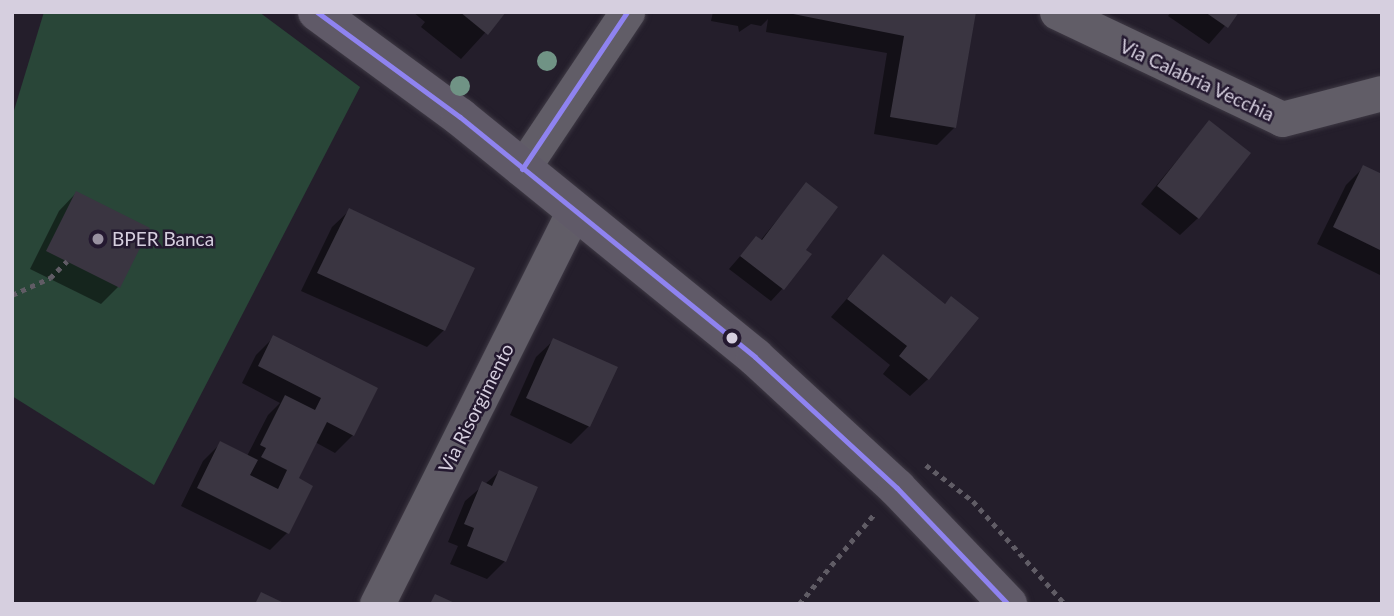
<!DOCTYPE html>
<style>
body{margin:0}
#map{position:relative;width:1394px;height:616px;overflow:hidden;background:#241e2b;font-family:Lato,sans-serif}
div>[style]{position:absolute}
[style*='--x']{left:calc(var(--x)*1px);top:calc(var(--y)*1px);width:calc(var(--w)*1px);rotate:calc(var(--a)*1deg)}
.green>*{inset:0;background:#294638}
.shadow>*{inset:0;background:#0007}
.building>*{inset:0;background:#3a3541}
.path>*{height:4.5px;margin-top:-2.25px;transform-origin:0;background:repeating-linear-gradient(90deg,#605c65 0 5px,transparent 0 10px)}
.roads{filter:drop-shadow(0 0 2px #3e3944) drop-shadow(0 0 2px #3e3944)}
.minor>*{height:35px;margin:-17.5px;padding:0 17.5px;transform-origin:17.5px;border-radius:17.5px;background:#615d67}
.primary>*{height:38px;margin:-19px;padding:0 19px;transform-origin:19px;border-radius:19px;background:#605a68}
.bus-1>*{height:5px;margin:-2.5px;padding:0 2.5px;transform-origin:2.5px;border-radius:2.5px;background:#8f83f0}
.trees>*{width:20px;height:20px;margin:-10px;border-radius:50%;background:#709385}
.dots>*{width:19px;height:19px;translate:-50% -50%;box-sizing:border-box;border:4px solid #241930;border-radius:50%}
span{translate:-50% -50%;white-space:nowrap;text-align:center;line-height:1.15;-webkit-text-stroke:5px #241930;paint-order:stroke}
.street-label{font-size:19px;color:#d6cfdf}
.poi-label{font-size:19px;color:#d6cfdf}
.left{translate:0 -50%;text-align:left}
.frame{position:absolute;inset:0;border:14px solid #d6cfdf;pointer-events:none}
</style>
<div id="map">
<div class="green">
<div style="clip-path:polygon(44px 12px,259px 12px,360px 87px,154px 485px,12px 396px,12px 117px)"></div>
</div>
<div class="shadow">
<div style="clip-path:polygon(413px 12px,504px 12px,461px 59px,421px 27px,425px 22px)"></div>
<div style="clip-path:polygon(713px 12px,974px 12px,955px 127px,937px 145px,874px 134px,887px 53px,766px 32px,768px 19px,761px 26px,751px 24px,739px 32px,738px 26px,711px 21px)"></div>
<div style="clip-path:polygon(1171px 12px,1237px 12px,1209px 44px,1168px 16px)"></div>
<div style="clip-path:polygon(1209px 122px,1198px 218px,1180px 235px,1141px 204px)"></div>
<div style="clip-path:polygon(1364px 167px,1382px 176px,1382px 276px,1317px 244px,1346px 185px)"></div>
<div style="clip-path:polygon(806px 185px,804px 250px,783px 288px,771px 301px,729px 269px,756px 238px,760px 241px)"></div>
<div style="clip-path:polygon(76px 193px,118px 287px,101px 304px,30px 269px,59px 211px)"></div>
<div style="clip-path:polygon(350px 210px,444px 330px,427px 347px,301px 291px,332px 227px)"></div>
<div style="clip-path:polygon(883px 257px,944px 305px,951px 298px,928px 379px,910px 396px,883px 374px,890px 365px,831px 317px)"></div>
<div style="clip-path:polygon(274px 337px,353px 435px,335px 453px,315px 442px,296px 479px,287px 533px,270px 550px,181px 506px,203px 461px,221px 443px,247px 456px,268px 415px,280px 403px,242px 383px,256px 355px)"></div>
<div style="clip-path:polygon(554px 340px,589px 426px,571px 444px,510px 415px,536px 357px)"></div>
<div style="clip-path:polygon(499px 472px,536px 488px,505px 561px,487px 579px,450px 564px,458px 546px,448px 542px,465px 501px)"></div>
</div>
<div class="building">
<div style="clip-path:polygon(460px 12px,506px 12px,488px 35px)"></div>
<div style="clip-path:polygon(783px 12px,976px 12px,956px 128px,890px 117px,904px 36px)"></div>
<div style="clip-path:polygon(1205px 12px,1239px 12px,1228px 28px)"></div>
<div style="clip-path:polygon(1209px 120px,1251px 153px,1199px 219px,1157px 186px)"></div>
<div style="clip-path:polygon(1363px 165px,1382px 174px,1382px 251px,1333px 227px)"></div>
<div style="clip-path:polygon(806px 182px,838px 207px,806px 250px,812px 254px,784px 290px,740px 256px,756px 236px,762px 240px)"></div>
<div style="clip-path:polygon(76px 191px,150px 228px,120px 288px,46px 251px)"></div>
<div style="clip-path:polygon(349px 208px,475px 268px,445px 331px,317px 273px)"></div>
<div style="clip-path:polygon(883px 254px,945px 304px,951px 296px,979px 318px,929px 380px,899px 356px,907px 346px,847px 299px)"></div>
<div style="clip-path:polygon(273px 335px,378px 388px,354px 436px,327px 422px,299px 478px,313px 486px,289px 534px,197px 488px,220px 441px,258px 460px,250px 475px,278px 489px,287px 470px,261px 457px,266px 448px,260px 445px,285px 395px,315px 410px,321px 398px,258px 366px)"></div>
<div style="clip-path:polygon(553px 338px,618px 367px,590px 427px,526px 398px)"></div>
<div style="clip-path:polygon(499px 470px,538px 487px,506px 562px,467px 546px,474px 528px,464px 524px,482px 481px,492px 486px)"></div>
<div style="clip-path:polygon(261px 592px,286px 604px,255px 604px)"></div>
<div style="clip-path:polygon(435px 594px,457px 604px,430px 604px)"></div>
</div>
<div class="path">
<div style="--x:12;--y:295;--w:42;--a:-24.1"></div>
<div style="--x:50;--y:278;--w:24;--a:-45"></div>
<div style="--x:926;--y:465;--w:59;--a:37.5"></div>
<div style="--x:973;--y:501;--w:138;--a:48.2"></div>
<div style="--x:799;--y:604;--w:119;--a:-50.1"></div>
</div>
<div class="roads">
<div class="minor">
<div style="--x:1057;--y:12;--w:249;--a:25.4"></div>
<div style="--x:1282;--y:119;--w:103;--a:-14.6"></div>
<div style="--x:522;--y:169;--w:189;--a:-56.2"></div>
<div style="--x:377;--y:604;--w:440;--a:-63.4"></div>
</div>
<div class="primary">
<div style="--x:317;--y:12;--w:177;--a:36.3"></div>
<div style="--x:460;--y:117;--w:380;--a:39.1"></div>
<div style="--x:755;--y:357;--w:193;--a:42.7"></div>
<div style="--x:897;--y:488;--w:161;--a:46.3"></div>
</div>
</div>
<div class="bus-1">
<div style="--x:317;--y:12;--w:177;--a:36.3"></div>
<div style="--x:460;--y:117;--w:380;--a:39.1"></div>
<div style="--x:755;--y:357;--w:193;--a:42.7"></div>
<div style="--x:897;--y:488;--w:161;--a:46.3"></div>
<div style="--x:522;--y:169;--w:189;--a:-56.2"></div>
</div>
<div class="trees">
<div style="left:547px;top:61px"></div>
<div style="left:460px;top:86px"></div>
</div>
<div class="dots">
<div style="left:98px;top:239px;background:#9891a0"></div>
<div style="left:732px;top:338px;background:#d6cfdf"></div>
</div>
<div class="street-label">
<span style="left:1197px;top:80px;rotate:25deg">Via Calabria Vecchia</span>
<span style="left:476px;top:408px;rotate:-63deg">Via Risorgimento</span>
</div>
<div class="poi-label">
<span class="left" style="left:112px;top:239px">BPER Banca</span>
</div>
<div class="frame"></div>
</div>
